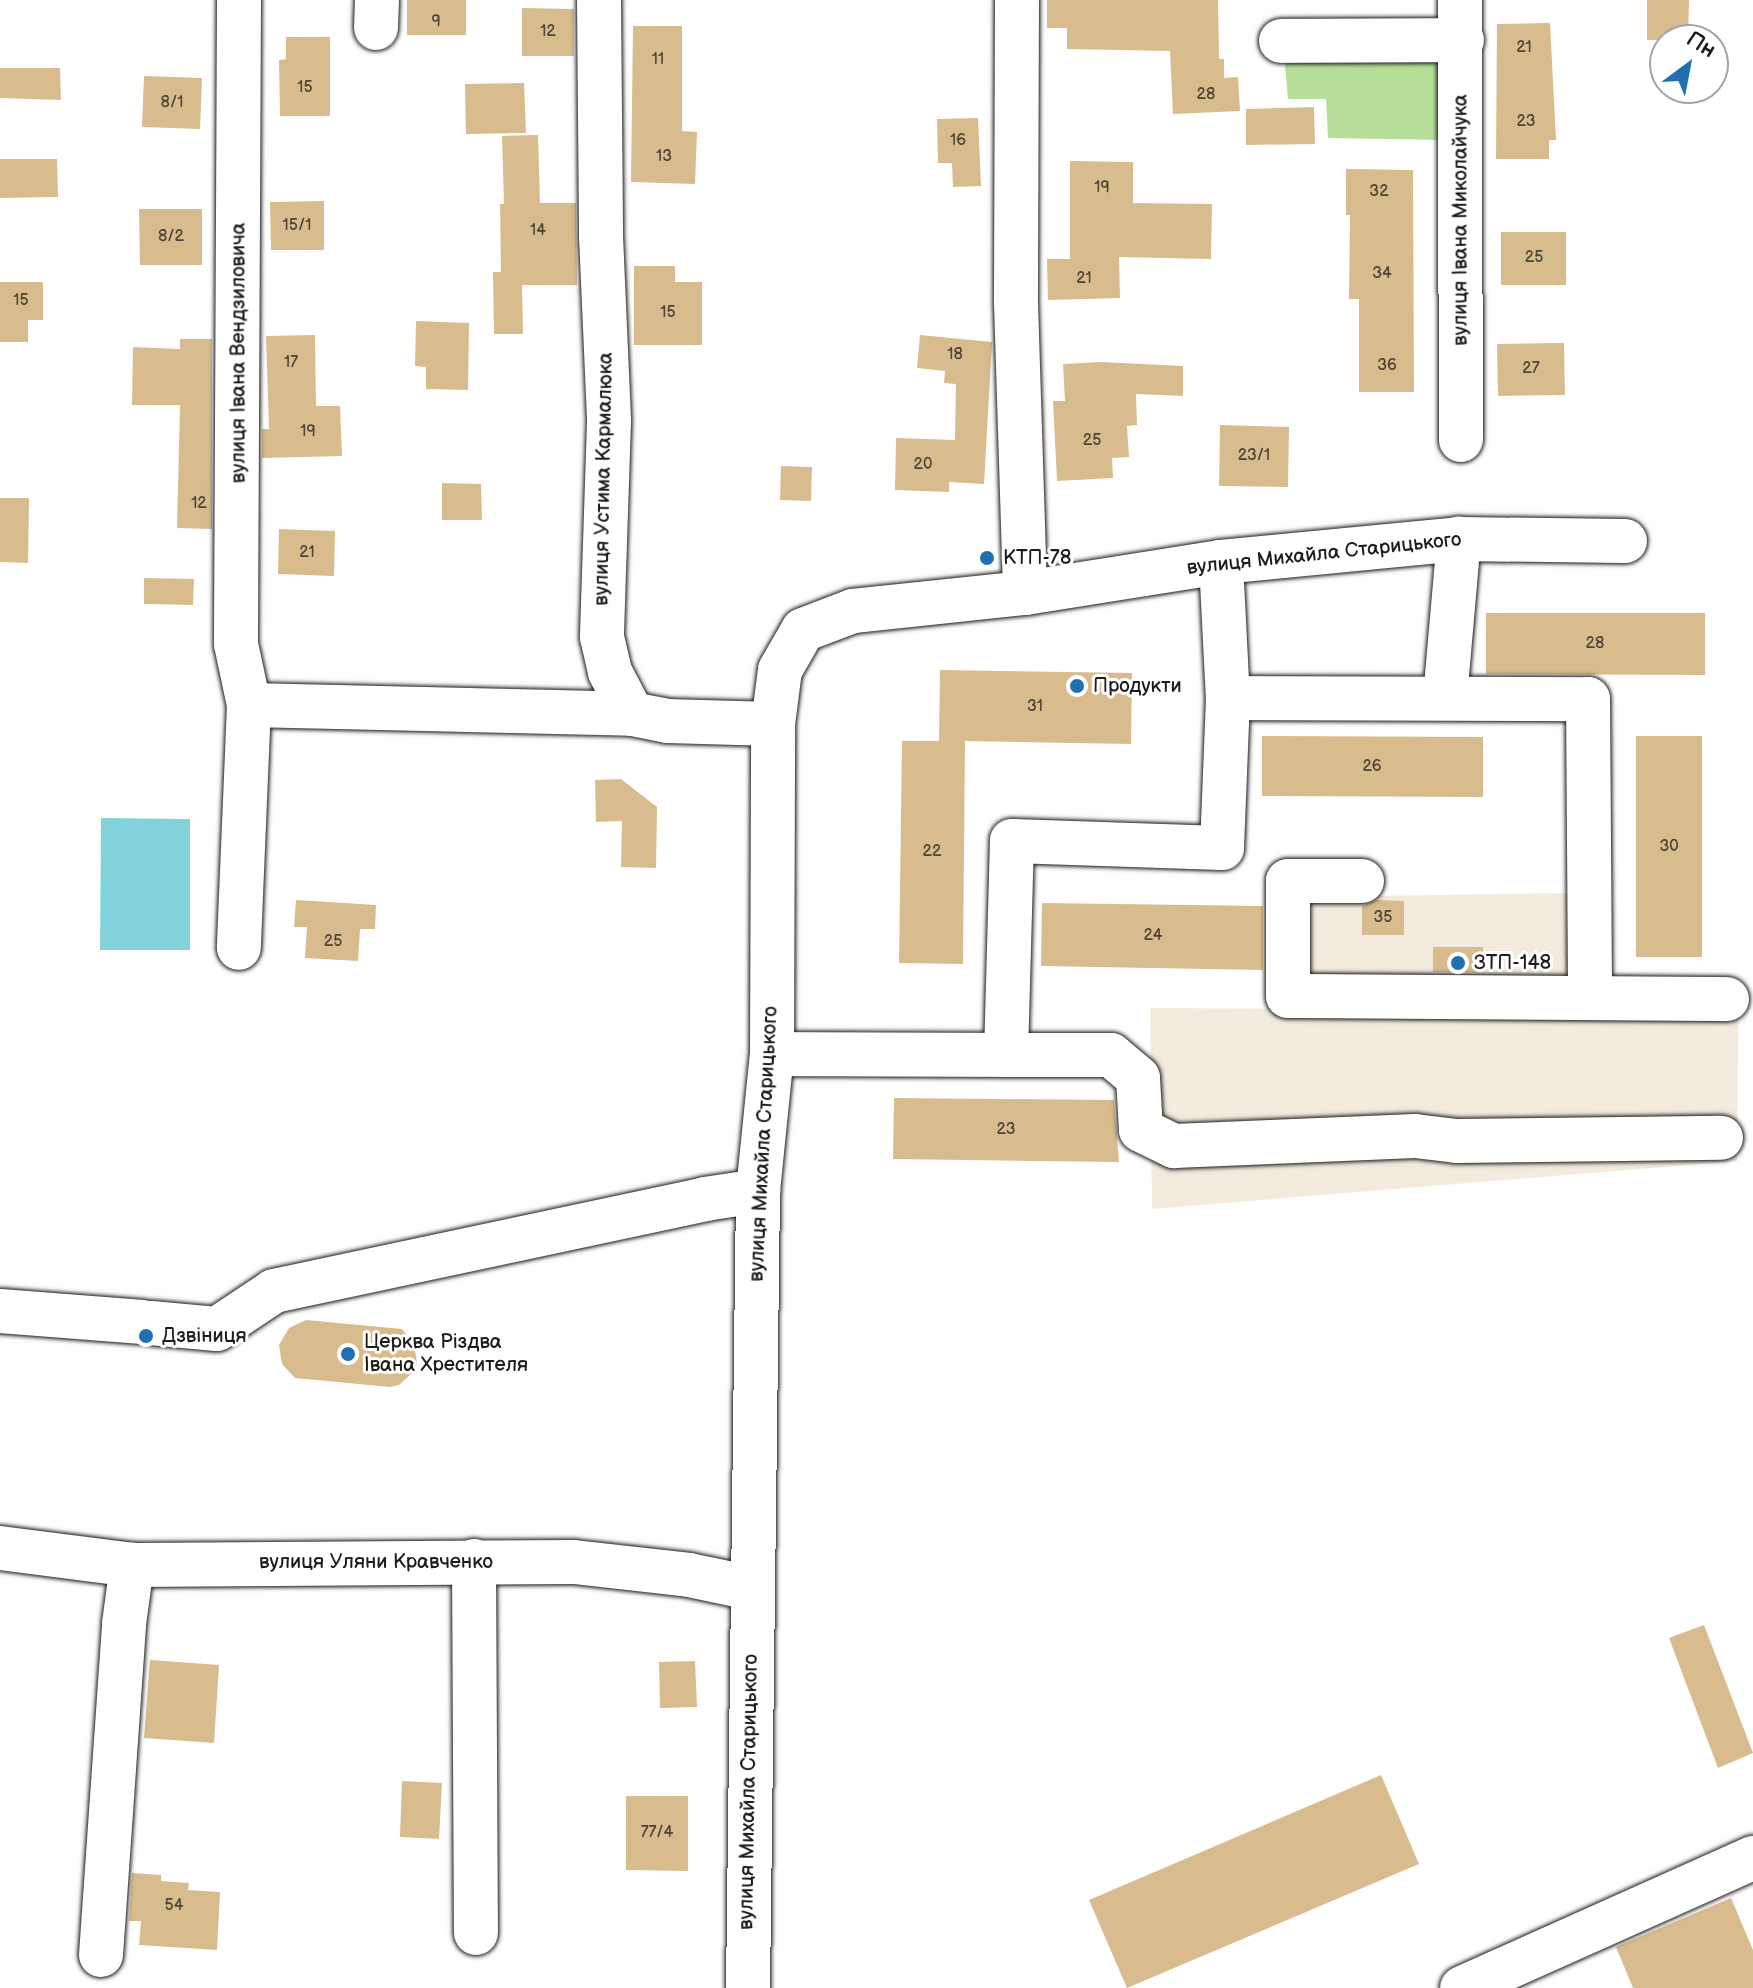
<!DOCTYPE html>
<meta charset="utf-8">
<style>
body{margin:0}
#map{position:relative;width:1753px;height:1988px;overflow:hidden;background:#fff;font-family:"Balsamiq Sans",sans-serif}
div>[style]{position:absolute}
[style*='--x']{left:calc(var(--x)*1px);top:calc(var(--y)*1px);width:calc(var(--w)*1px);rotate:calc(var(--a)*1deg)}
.built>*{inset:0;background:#f3ebdd}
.green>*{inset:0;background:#b8df9a}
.water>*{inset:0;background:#82d2dc}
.building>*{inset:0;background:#d8bc8d}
.roads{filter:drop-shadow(0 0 2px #1c1c1c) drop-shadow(0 0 2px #1c1c1c)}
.minor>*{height:44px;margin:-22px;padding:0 22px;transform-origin:22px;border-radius:22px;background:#fff}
.dots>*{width:22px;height:22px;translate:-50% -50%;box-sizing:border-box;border:4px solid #fff;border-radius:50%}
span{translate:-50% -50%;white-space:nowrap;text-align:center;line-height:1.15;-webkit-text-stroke:6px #fff;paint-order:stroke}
.number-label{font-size:16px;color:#4b4438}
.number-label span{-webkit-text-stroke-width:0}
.street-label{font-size:20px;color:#1c1c1c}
.poi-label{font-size:20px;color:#1c1c1c}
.left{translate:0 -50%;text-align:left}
.north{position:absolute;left:1649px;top:24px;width:80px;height:80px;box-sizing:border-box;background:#fff;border:2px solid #a4a4a4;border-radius:50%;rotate:32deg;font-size:22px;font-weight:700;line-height:32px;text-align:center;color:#1c1c1c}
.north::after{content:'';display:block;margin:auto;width:28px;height:36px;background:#1f6fb2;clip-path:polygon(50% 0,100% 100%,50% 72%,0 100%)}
</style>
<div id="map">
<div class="built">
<div style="clip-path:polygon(1573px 893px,1574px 986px,1739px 985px,1737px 1161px,1152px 1209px,1150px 1008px,1304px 1009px,1306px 897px)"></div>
</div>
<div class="green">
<div style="clip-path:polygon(1288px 58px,1444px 60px,1444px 140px,1328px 138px,1326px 99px,1288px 99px,1285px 66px)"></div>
</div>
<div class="water">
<div style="clip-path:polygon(101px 818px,190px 819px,190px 950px,100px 950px)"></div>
</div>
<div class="building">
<div style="clip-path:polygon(407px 0,466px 0,466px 35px,407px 35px)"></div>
<div style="clip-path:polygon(1047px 0,1218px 0,1219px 59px,1224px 59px,1224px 78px,1238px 77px,1240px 111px,1173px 114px,1170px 51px,1067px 49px,1067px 28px,1047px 28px)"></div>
<div style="clip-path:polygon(1647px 0,1689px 0,1688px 40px,1647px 40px)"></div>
<div style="clip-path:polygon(522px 8px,574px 9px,574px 56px,522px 56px)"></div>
<div style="clip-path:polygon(1550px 23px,1556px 140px,1549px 140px,1549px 159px,1496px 159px,1497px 24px)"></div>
<div style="clip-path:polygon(633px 26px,682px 26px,682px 131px,697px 132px,695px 184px,631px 182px)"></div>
<div style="clip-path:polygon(286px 37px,330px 37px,330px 116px,280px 116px,279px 60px,286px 59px)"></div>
<div style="clip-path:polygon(0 68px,60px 68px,61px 100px,0 98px)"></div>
<div style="clip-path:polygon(144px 76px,202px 78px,200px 129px,142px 127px)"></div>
<div style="clip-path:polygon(524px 83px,526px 133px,466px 134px,465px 84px)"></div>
<div style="clip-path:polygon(1314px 107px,1315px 144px,1246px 145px,1246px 109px)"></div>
<div style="clip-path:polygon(978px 118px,981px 186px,953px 187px,952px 163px,938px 163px,937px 119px)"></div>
<div style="clip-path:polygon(538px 135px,540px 203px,576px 203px,577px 285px,522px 285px,523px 334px,494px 334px,493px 272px,501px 272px,500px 204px,504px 204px,502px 136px)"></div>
<div style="clip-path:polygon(0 159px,57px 159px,58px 197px,0 198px)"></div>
<div style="clip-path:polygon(1070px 161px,1133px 162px,1133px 203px,1212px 204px,1211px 259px,1119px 257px,1120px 298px,1048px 300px,1047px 259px,1070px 259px)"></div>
<div style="clip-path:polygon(1346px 169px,1413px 170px,1414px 392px,1359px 392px,1359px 299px,1349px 299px,1350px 215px,1346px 215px)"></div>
<div style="clip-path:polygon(324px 201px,324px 250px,271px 250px,270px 202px)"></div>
<div style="clip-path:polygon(139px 209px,202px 209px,202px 265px,140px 265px)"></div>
<div style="clip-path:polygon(1501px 232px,1566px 232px,1566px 285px,1501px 285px)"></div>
<div style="clip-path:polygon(634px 266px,675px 266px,675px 282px,702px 282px,702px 345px,634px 345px)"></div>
<div style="clip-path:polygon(0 282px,43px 282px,43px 320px,28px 320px,28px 342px,0 342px)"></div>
<div style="clip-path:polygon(416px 321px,469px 323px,468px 390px,426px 389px,426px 367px,415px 366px)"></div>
<div style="clip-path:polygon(315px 335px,316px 406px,340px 406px,342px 456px,262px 458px,262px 429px,269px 429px,266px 336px)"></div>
<div style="clip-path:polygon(920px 335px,992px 342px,984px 484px,949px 482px,949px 492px,895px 490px,896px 438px,955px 440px,956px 384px,944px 383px,945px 371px,917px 368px)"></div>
<div style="clip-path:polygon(180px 339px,212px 339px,212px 529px,177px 528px,180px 405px,132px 405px,133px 347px,180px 349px)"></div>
<div style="clip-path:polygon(1564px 343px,1565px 395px,1498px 396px,1497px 344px)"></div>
<div style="clip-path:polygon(1101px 362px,1183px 366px,1183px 396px,1136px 394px,1137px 425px,1127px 426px,1129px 457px,1112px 458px,1113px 478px,1057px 481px,1053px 401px,1065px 401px,1063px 364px)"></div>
<div style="clip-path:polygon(1220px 425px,1289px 427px,1288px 487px,1219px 486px)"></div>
<div style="clip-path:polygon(781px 466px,812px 467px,811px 501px,780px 500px)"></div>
<div style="clip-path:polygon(442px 483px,481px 484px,482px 520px,442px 520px)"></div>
<div style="clip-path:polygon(0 498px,29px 498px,28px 563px,0 562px)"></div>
<div style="clip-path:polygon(279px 529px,335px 531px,334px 576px,278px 574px)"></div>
<div style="clip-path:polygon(144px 578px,194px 579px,193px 605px,144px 604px)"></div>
<div style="clip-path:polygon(1486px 613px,1705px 613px,1705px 675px,1486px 674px)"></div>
<div style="clip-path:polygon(940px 670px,1132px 673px,1131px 744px,965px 741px,963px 964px,899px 963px,902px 741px,939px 741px)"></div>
<div style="clip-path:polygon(1262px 736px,1483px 737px,1483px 797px,1262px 796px)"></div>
<div style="clip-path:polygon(1636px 736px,1702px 736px,1702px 957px,1636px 957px)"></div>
<div style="clip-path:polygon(621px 779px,657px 807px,656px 868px,621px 867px,622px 821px,596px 822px,595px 780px)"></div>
<div style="clip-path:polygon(296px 900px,376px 905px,375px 929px,360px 929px,358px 961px,305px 958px,307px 927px,294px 927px)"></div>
<div style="clip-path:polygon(1377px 900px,1404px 901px,1404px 935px,1362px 935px,1362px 906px)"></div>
<div style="clip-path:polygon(1042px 903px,1263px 906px,1263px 970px,1041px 966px)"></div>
<div style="clip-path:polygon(1433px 947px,1483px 947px,1483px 972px,1433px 972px)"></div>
<div style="clip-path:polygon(894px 1098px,1114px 1100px,1119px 1162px,893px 1159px)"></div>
<div style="clip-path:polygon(306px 1320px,402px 1329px,414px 1344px,417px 1363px,413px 1372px,399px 1385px,390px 1387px,295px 1378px,282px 1364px,279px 1345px,289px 1328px)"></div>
<div style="clip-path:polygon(1704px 1625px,1753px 1753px,1718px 1768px,1669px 1638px)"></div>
<div style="clip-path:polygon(150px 1660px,219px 1665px,214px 1743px,144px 1738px)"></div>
<div style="clip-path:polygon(695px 1661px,697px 1707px,660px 1708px,659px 1662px)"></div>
<div style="clip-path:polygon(1381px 1775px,1419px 1864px,1127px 1988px,1089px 1900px)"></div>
<div style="clip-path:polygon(402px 1781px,442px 1783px,439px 1839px,400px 1837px)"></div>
<div style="clip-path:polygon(626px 1796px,688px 1796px,688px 1871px,626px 1870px)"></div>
<div style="clip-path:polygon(132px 1873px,161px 1875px,161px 1881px,189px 1883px,188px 1890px,220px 1892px,217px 1950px,139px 1945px,141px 1921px,129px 1921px)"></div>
<div style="clip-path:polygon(1731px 1898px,1753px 1950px,1753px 1988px,1633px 1988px,1616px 1947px)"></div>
</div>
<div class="roads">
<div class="minor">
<div style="--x:239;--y:0;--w:644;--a:90.27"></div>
<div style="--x:236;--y:644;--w:62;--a:78"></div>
<div style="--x:249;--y:705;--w:243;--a:92.4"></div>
<div style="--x:599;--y:0;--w:236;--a:89.5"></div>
<div style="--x:601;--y:236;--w:186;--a:87.5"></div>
<div style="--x:609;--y:422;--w:215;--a:91.9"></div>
<div style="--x:602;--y:637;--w:36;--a:77"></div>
<div style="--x:610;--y:672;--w:47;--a:62.4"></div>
<div style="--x:632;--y:714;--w:36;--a:11"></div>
<div style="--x:667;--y:721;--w:106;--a:1.6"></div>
<div style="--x:1017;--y:0;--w:303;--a:90.2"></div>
<div style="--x:1016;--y:303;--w:290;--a:88.2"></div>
<div style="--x:1460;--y:0;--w:440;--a:89.9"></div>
<div style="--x:376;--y:28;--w:28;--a:-88"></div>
<div style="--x:1281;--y:41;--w:181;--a:-0.3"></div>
<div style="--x:1221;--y:562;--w:136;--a:87.1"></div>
<div style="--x:1445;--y:698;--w:160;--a:-85"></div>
<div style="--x:249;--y:705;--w:383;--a:1.3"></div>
<div style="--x:1362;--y:881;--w:74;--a:180"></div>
<div style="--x:1288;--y:881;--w:115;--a:90"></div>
<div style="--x:1288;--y:996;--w:439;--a:0.4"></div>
<div style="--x:772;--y:1054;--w:234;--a:0.2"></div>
<div style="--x:1006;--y:1055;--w:214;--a:-88.4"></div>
<div style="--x:1012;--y:841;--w:210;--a:1.9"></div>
<div style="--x:1222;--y:848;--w:150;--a:-87.7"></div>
<div style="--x:1228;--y:698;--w:360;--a:0.2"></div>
<div style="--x:1588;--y:699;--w:299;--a:89.6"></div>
<div style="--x:1006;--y:1055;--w:105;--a:0"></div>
<div style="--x:1111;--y:1055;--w:35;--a:40"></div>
<div style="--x:1138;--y:1078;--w:52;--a:86.7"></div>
<div style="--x:1141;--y:1130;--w:37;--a:26"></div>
<div style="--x:1174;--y:1146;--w:241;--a:-2.4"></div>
<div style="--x:1415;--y:1136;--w:42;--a:6.8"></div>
<div style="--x:1457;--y:1141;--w:264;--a:-0.7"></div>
<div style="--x:0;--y:1311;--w:143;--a:4.4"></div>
<div style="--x:151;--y:1323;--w:66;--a:5.2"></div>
<div style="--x:217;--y:1329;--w:69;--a:-33.7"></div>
<div style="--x:274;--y:1291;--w:441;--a:-12"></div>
<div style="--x:705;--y:1199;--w:54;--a:-8.6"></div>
<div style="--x:0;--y:1548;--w:133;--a:7.3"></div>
<div style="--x:132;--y:1565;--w:442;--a:-0.4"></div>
<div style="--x:574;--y:1562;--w:116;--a:6.4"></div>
<div style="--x:689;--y:1575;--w:63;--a:11.8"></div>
<div style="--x:474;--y:1561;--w:372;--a:89.7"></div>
<div style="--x:101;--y:1955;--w:332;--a:-86"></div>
<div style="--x:124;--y:1624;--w:60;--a:-82.3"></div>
<div style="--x:748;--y:1988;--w:797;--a:-89.28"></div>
<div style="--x:758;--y:1191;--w:138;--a:-84.2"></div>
<div style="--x:772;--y:1054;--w:330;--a:-89.8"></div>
<div style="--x:773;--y:724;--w:54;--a:-82.6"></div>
<div style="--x:780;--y:670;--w:46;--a:-60.1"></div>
<div style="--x:803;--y:630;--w:53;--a:-20.8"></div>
<div style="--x:853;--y:611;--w:173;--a:-6"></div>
<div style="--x:1025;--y:593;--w:198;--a:-9"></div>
<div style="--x:1221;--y:562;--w:239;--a:-5.5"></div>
<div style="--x:1459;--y:539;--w:166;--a:0.7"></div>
<div style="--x:1462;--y:1988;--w:319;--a:-24.1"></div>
</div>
</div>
<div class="dots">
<div style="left:987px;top:558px;background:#1f6fb2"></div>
<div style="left:1077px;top:686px;background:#1f6fb2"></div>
<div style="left:1458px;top:963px;background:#1f6fb2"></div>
<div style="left:146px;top:1336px;background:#1f6fb2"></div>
<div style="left:348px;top:1354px;background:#1f6fb2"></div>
</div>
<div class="number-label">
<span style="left:436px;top:22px">9</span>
<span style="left:548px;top:32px">12</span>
<span style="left:1524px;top:48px">21</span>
<span style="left:658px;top:60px">11</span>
<span style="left:305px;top:88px">15</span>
<span style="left:1206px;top:95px">28</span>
<span style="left:172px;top:103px">8/1</span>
<span style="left:1526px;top:122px">23</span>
<span style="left:958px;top:141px">16</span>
<span style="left:664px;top:157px">13</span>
<span style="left:1102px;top:188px">19</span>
<span style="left:1379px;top:192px">32</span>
<span style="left:297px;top:226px">15/1</span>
<span style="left:538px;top:231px">14</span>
<span style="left:171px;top:237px">8/2</span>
<span style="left:1534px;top:258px">25</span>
<span style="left:1382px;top:274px">34</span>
<span style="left:1084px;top:279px">21</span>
<span style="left:21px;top:301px">15</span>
<span style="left:668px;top:313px">15</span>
<span style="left:955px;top:355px">18</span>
<span style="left:291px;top:363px">17</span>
<span style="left:1387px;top:366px">36</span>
<span style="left:1531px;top:369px">27</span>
<span style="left:308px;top:432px">19</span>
<span style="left:1092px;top:441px">25</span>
<span style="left:1254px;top:456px">23/1</span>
<span style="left:923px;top:465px">20</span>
<span style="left:199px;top:504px">12</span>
<span style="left:307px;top:553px">21</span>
<span style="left:1595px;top:644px">28</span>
<span style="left:1035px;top:707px">31</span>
<span style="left:1372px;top:767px">26</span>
<span style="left:1669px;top:847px">30</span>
<span style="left:932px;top:852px">22</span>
<span style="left:1383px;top:918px">35</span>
<span style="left:1153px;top:936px">24</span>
<span style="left:333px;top:942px">25</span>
<span style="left:1006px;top:1130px">23</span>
<span style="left:657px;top:1833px">77/4</span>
<span style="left:174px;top:1906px">54</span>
</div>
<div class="street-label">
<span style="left:1461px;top:220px;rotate:-90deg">вулиця Івана Миколайчука</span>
<span style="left:239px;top:353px;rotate:-90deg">вулиця Івана Вендзиловича</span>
<span style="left:604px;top:479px;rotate:-89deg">вулиця Устима Кармалюка</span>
<span style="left:1324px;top:554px;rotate:-6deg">вулиця Михайла Старицького</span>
<span style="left:764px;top:1144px;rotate:-87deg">вулиця Михайла Старицького</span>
<span style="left:376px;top:1562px">вулиця Уляни Кравченко</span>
<span style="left:749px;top:1792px;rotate:-89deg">вулиця Михайла Старицького</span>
</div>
<div class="poi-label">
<span class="left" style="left:1003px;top:558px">КТП-78</span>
<span class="left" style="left:1093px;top:686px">Продукти</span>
<span class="left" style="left:1474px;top:963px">ЗТП-148</span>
<span class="left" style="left:162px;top:1336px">Дзвіниця</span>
<span class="left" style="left:364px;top:1354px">Церква Різдва<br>Івана Хрестителя</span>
</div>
<div class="north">Пн</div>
</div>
